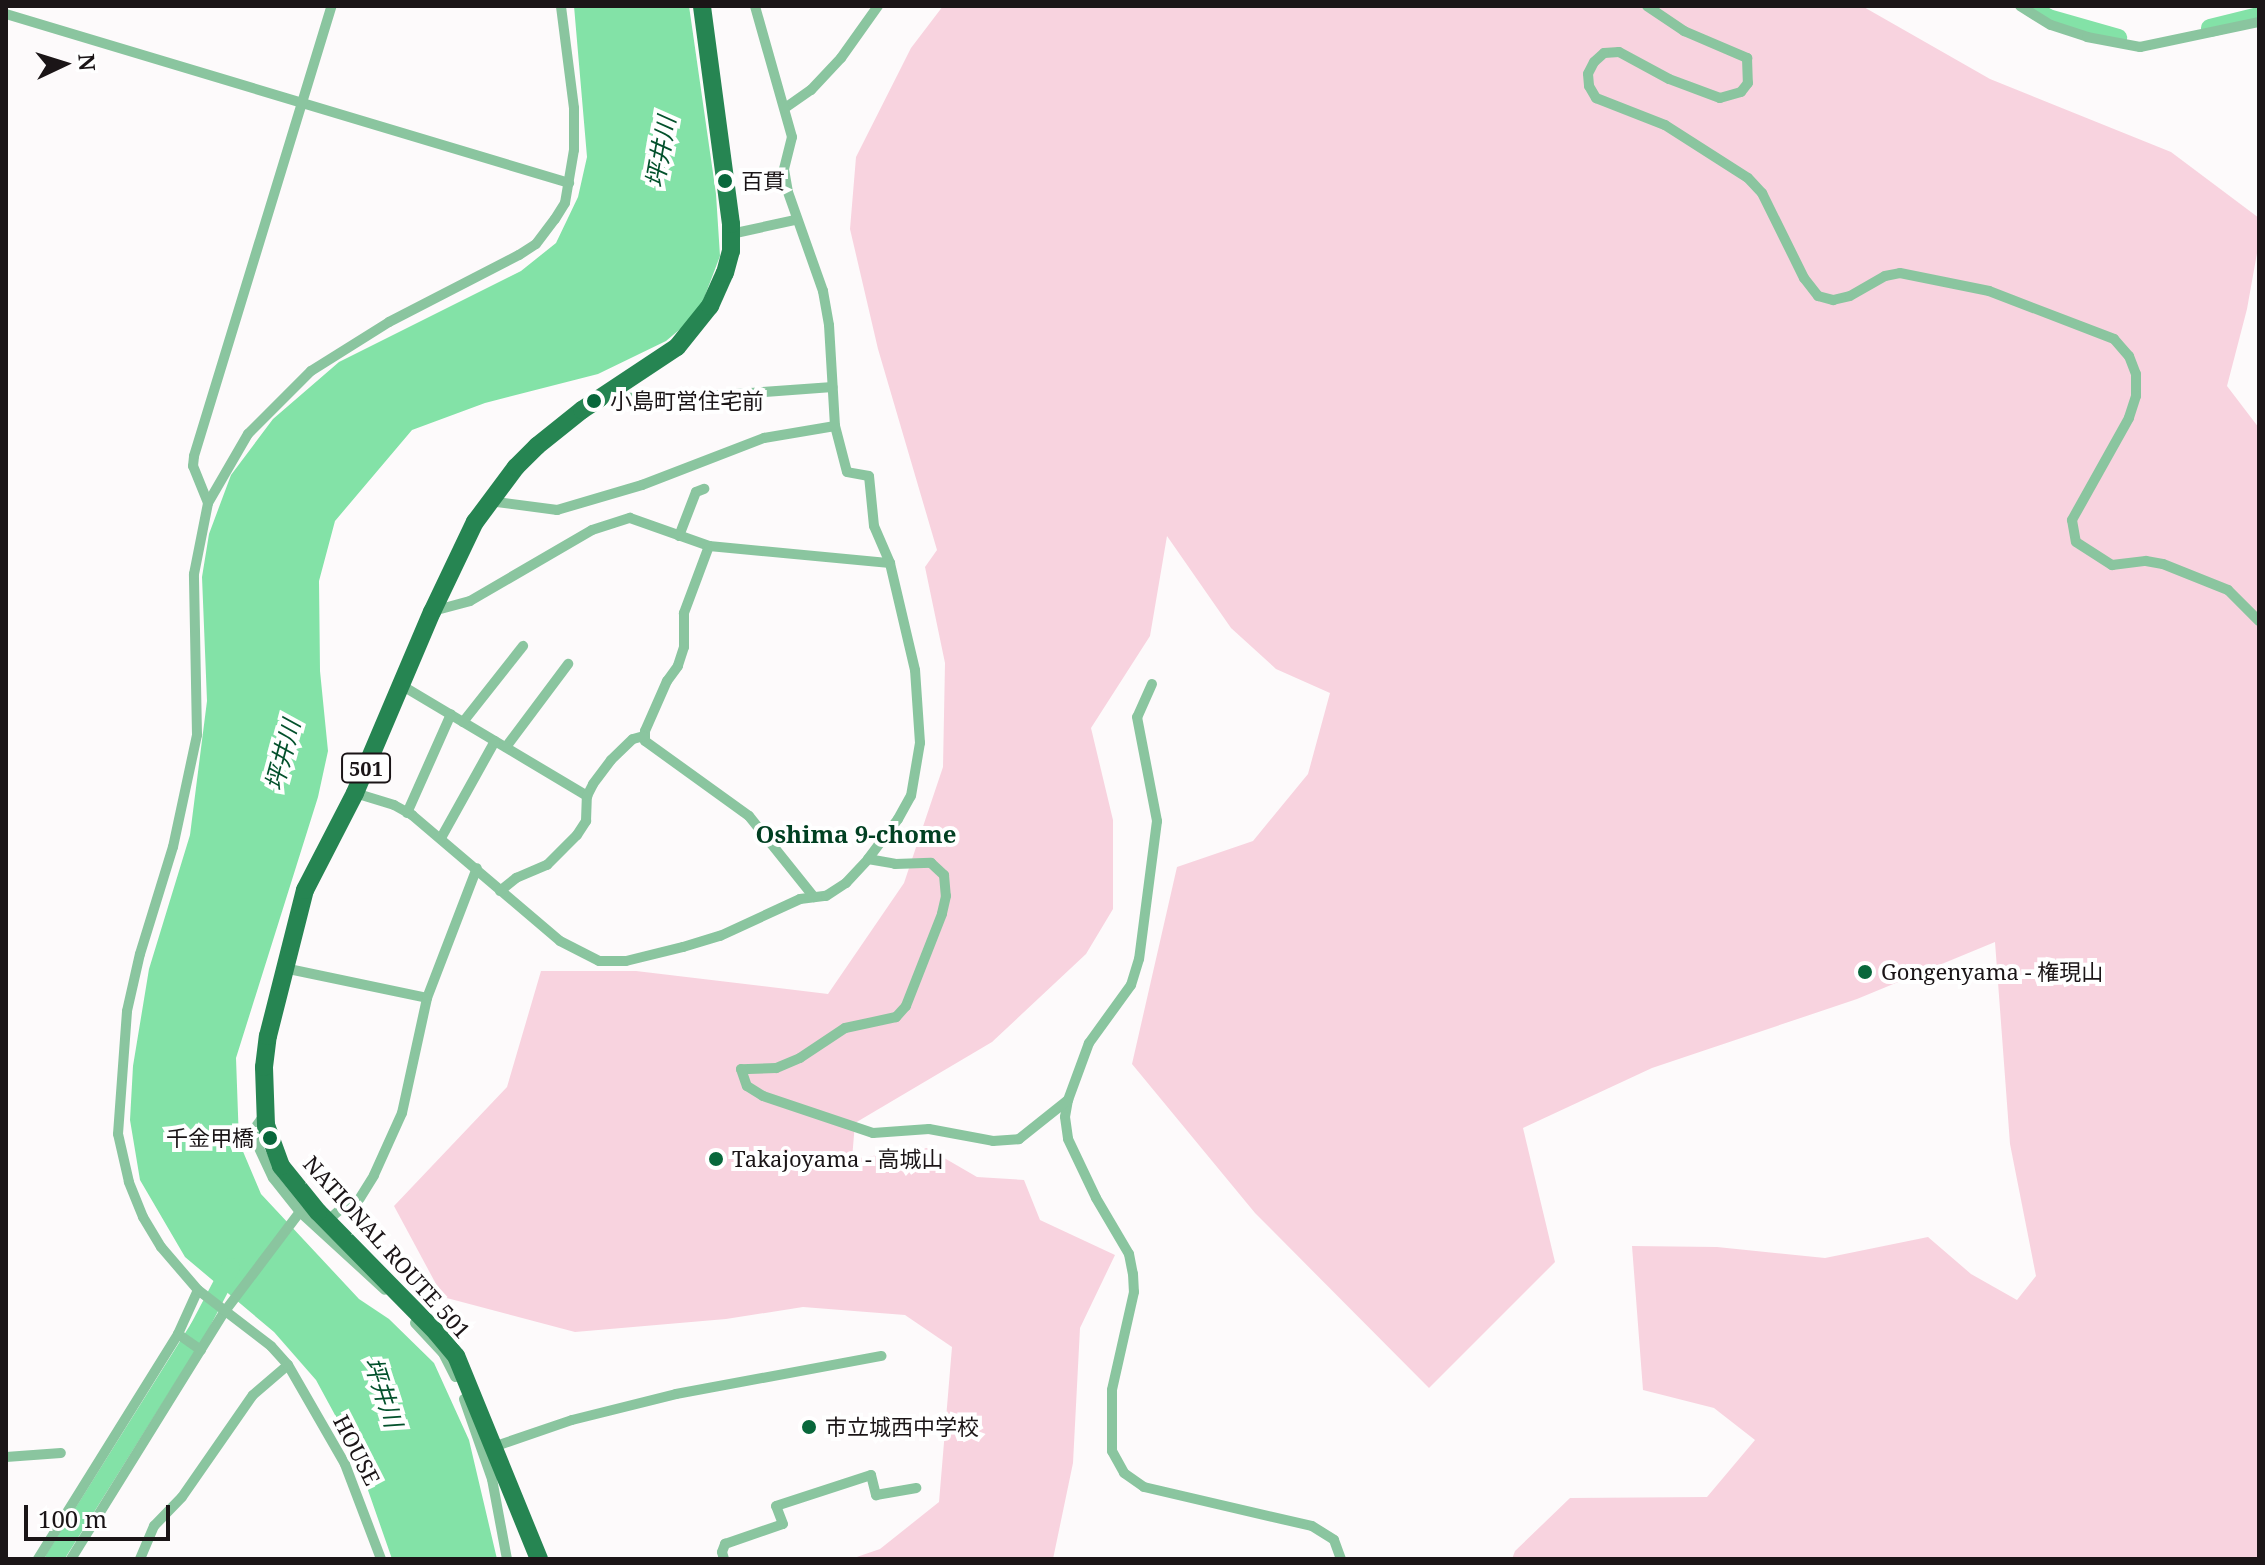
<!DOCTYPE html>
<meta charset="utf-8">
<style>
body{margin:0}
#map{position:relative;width:2265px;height:1565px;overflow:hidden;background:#fdfafb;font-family:"Noto Serif","Noto Sans JP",serif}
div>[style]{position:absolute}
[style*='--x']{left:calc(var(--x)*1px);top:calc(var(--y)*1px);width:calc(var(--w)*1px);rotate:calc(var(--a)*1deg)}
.green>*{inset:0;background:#f8d3df}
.water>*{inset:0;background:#83e2a7}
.river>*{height:18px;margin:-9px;padding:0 9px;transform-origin:9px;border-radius:9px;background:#83e2a7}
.minor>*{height:10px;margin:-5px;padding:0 5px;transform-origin:5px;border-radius:5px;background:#8ac59f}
.trunk>*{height:18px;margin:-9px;padding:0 9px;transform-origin:9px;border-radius:9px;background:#268552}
.dots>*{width:22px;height:22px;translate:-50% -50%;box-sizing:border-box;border:4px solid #fff;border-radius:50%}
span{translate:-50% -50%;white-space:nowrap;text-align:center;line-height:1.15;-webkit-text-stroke:8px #fff;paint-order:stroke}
.shield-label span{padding:2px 6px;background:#fff;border:2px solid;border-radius:6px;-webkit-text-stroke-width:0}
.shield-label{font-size:20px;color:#1b1517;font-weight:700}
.poi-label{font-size:22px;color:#1b1517}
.left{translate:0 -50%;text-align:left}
.right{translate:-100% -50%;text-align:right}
.street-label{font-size:22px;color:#1b1517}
.water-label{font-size:24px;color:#03512c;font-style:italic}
.neighbourhood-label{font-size:24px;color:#014022;font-weight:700}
.frame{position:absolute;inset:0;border:8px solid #1b1517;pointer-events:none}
.north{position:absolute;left:24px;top:24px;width:80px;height:80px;-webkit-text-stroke:6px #fff;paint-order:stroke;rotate:86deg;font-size:22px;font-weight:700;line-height:32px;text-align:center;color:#1b1517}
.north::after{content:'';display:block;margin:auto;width:28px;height:36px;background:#1b1517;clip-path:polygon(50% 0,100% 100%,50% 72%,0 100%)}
.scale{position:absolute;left:24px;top:1505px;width:146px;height:36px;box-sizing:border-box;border:4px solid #1b1517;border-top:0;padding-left:10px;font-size:24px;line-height:28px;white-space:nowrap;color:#1b1517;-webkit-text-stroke:6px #fff;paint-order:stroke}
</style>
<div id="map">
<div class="green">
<div style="clip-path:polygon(943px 6px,1862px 6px,1990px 79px,2171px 152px,2259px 218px,2259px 242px,2247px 309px,2227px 386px,2259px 428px,2259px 1559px,1512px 1559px,1515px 1551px,1570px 1498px,1707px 1497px,1755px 1440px,1714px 1408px,1643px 1390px,1632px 1246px,1717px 1247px,1825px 1258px,1928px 1237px,1971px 1274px,2017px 1300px,2036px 1276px,2010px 1144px,1995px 942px,1857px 999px,1652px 1068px,1523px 1128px,1555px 1262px,1429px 1388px,1255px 1213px,1132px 1064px,1177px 867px,1253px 841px,1308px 774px,1330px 693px,1276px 669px,1231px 628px,1167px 536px,1150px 636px,1091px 728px,1113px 820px,1113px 909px,1086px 954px,992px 1042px,855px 1123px,852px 1159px,927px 1148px,977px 1177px,1024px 1180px,1040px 1220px,1115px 1255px,1080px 1328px,1073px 1463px,1053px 1559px,851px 1559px,880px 1549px,939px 1502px,952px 1347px,905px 1315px,803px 1307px,726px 1319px,575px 1332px,443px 1297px,394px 1206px,507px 1087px,541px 971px,636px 971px,828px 994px,904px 883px,943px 767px,945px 663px,925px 567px,937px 550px,878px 349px,850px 229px,856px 157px,911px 48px)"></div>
</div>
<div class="water">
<div style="clip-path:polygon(574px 6px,689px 6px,716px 194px,720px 256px,698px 314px,666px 341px,598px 374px,485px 403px,412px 430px,335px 521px,319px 581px,320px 671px,328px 751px,318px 797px,236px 1058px,239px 1142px,261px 1194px,359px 1299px,389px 1319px,434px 1363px,469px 1440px,497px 1559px,392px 1559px,354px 1450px,316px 1380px,274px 1332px,185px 1257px,140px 1180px,130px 1120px,133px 1066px,149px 969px,190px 835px,207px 701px,202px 577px,209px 534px,231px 475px,273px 419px,339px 362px,521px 271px,556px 243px,578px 197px,587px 157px)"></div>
</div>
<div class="river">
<div style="--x:2030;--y:7;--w:21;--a:31"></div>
<div style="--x:2048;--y:18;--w:73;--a:15.9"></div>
<div style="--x:2210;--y:28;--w:50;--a:-13.8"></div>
<div style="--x:54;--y:1559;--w:273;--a:-57.9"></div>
<div style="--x:199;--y:1328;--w:69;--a:-62.3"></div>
</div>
<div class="minor">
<div style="--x:1647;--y:6;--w:45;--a:34"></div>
<div style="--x:1684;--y:31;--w:69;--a:23.2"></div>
<div style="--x:1747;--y:58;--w:25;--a:88"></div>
<div style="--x:1748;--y:83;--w:11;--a:128"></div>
<div style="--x:1741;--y:92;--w:22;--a:164"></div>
<div style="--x:1720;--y:98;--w:54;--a:-159.6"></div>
<div style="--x:1669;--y:79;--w:57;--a:-151.6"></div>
<div style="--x:1619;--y:52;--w:15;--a:176"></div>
<div style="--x:1604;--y:53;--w:13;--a:138"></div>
<div style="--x:1594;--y:62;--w:13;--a:117"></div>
<div style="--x:1588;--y:74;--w:12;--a:85"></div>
<div style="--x:1589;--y:86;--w:14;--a:60"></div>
<div style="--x:1596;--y:98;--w:74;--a:21.4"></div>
<div style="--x:1665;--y:125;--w:98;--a:32.6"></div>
<div style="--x:1748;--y:178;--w:21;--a:47"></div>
<div style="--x:1762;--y:193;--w:95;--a:63.7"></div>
<div style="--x:1804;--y:278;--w:23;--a:52"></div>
<div style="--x:1818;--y:296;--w:16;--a:15"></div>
<div style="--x:1833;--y:300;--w:17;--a:-13"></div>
<div style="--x:1850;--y:296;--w:40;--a:-29.7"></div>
<div style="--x:1885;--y:276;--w:15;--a:-11"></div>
<div style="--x:1900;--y:273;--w:91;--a:11.4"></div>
<div style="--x:1989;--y:291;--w:134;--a:21"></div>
<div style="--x:2114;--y:339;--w:23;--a:49"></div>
<div style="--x:2129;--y:356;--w:19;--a:69"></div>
<div style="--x:2136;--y:374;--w:22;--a:90"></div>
<div style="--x:2136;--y:396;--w:23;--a:108"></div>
<div style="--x:2129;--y:418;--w:117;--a:119.2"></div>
<div style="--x:2072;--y:520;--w:22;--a:80"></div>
<div style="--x:2076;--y:542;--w:43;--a:32.6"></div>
<div style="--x:2112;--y:565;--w:34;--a:-7"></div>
<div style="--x:2146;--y:561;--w:17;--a:10"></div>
<div style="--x:2163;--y:564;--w:70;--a:21.8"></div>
<div style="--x:2228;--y:590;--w:44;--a:45"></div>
<div style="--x:2020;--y:6;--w:36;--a:32"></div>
<div style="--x:2051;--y:25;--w:38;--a:18"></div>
<div style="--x:2087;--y:37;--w:54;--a:10.7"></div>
<div style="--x:2140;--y:47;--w:122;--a:-11.9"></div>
<div style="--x:6;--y:14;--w:588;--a:16.71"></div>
<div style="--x:785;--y:108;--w:32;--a:-35"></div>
<div style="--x:811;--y:90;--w:44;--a:-46.8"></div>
<div style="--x:841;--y:58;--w:64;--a:-54.6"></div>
<div style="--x:731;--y:234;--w:66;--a:-12.3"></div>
<div style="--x:605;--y:395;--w:47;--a:6.1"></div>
<div style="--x:652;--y:400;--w:181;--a:-4.1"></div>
<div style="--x:489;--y:501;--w:69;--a:7.5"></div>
<div style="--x:557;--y:510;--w:89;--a:-16.4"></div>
<div style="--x:642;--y:485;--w:131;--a:-21.1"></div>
<div style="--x:764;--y:438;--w:72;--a:-9.6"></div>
<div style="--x:208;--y:503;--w:40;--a:-112"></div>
<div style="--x:193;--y:466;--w:10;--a:-84"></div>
<div style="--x:194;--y:456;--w:471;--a:-73"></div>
<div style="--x:679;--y:536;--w:47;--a:-68.9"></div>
<div style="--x:696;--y:492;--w:9;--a:-21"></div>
<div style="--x:709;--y:546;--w:72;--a:110.5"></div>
<div style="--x:684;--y:613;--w:34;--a:90"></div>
<div style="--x:684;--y:647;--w:20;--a:108"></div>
<div style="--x:678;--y:666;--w:19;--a:126"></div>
<div style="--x:667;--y:681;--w:55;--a:113.7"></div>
<div style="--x:645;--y:731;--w:10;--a:90"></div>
<div style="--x:645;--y:741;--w:128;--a:35.8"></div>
<div style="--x:749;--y:816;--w:104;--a:51.3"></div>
<div style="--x:433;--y:611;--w:38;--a:-15"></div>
<div style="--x:470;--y:601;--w:141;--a:-30.2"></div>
<div style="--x:592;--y:530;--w:40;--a:-18"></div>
<div style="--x:630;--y:518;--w:84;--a:19.5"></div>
<div style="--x:709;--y:546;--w:182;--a:5.4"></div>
<div style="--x:1152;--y:684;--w:36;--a:114"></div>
<div style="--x:1137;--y:717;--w:106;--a:79.1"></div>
<div style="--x:1157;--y:821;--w:139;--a:97.4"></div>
<div style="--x:1139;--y:959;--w:27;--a:107"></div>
<div style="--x:1131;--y:985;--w:72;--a:125.9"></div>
<div style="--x:1089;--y:1043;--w:61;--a:110.2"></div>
<div style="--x:1068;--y:1100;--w:17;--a:100"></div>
<div style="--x:1065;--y:1117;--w:22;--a:82"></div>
<div style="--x:1068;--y:1139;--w:65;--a:64.6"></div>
<div style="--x:1096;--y:1198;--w:65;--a:59.5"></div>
<div style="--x:1129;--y:1254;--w:20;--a:79"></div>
<div style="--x:1133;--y:1274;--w:18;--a:87"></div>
<div style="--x:1134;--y:1292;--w:100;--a:102.7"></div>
<div style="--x:1112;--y:1390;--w:61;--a:90"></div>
<div style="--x:1112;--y:1451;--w:25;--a:61"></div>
<div style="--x:1124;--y:1473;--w:24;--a:35"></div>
<div style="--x:1144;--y:1487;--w:172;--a:13.1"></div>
<div style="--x:1312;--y:1526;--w:26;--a:32"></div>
<div style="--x:1334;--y:1540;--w:20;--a:70"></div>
<div style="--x:401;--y:685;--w:217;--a:30.8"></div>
<div style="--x:463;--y:722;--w:97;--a:-51.7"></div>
<div style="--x:506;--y:747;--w:104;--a:-53.2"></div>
<div style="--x:355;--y:793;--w:41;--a:17.1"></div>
<div style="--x:394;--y:805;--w:21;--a:29"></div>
<div style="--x:412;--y:815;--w:194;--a:40.4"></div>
<div style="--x:560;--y:941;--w:44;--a:27.1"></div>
<div style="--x:599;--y:961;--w:27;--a:0"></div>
<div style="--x:626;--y:961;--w:59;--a:-13.8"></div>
<div style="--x:683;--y:947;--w:39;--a:-17"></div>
<div style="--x:720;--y:936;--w:88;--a:-24.8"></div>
<div style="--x:800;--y:899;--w:26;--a:-7"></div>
<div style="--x:826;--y:896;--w:24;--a:-33"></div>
<div style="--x:846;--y:883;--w:33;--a:-47"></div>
<div style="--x:868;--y:859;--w:50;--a:-53.1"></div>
<div style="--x:898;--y:819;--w:26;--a:-61"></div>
<div style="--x:911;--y:796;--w:54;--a:-80.4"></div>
<div style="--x:920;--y:743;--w:73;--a:-93.9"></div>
<div style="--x:915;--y:670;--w:110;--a:-103.2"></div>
<div style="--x:890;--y:563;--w:40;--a:-113.4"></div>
<div style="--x:874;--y:526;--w:50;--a:-95.7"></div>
<div style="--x:869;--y:476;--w:22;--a:-170"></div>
<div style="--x:847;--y:472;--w:48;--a:-104.6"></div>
<div style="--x:835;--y:426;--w:101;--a:-93.4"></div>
<div style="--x:829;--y:325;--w:35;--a:-100"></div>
<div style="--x:823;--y:291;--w:105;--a:-109.5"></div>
<div style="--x:788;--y:192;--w:23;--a:-100"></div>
<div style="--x:784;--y:169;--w:33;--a:-76"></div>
<div style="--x:792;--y:137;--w:136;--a:-105.8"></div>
<div style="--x:407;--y:813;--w:108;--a:-66"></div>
<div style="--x:441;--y:838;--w:111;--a:-60.9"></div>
<div style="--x:868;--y:859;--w:27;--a:10"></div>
<div style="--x:895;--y:864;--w:36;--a:-2"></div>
<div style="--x:931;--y:863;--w:18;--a:43"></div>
<div style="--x:944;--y:875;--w:21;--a:85"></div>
<div style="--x:946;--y:896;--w:18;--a:103"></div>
<div style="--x:942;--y:914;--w:99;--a:111.4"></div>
<div style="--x:906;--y:1006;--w:15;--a:132"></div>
<div style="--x:896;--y:1017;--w:52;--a:167.8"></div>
<div style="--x:845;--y:1028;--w:54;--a:146.3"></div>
<div style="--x:800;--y:1058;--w:26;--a:157"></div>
<div style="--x:776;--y:1068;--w:35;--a:178"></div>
<div style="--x:741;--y:1069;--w:18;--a:71"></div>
<div style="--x:747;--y:1086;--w:19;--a:32"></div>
<div style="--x:763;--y:1096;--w:116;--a:18.6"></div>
<div style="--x:873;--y:1133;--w:56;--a:-4.1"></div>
<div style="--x:929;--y:1129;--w:65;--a:10.6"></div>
<div style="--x:993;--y:1141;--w:26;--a:-4"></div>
<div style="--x:1019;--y:1139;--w:63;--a:-38.5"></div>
<div style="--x:500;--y:891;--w:21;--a:-39"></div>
<div style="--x:516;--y:878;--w:34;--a:-23"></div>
<div style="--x:547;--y:865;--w:42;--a:-45"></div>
<div style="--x:577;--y:835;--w:17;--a:-57"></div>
<div style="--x:586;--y:821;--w:25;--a:-88"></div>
<div style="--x:587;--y:796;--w:13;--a:-63"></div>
<div style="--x:593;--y:784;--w:30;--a:-53"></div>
<div style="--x:611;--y:760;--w:30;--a:-44"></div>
<div style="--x:633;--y:739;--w:11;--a:-15"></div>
<div style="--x:284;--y:968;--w:146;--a:11.8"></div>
<div style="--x:265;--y:1114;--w:19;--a:126"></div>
<div style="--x:254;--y:1129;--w:17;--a:77"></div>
<div style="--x:258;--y:1146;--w:35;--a:65"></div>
<div style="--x:273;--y:1178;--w:43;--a:51.5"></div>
<div style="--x:300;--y:1212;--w:115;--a:42.5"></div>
<div style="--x:327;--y:1221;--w:23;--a:-41"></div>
<div style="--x:344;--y:1206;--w:11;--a:0"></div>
<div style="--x:355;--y:1206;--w:36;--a:-58"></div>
<div style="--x:374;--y:1175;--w:68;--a:-65.7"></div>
<div style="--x:402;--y:1113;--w:118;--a:-77.7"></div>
<div style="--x:427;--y:998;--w:139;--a:-69"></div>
<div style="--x:415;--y:1323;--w:41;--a:47"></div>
<div style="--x:443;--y:1353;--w:27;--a:63"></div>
<div style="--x:178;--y:1334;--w:28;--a:35"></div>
<div style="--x:464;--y:1399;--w:85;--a:70.7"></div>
<div style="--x:492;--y:1479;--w:81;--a:79.4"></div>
<div style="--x:493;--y:1447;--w:83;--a:-18.9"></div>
<div style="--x:572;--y:1420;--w:107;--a:-14"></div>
<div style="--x:676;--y:1394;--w:209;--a:-10.5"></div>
<div style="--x:6;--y:1457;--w:55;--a:-4.2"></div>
<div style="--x:38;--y:1559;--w:265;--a:-58.1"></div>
<div style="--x:178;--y:1334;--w:48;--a:-65.6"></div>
<div style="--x:71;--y:1559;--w:292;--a:-58.2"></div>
<div style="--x:225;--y:1311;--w:124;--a:-52.9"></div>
<div style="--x:140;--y:1559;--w:36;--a:-67"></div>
<div style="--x:154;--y:1526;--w:40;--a:-46"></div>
<div style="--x:182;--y:1497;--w:124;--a:-55.2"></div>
<div style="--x:253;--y:1395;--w:46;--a:-40.6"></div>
<div style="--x:381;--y:1559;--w:102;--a:-110.8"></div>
<div style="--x:345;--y:1464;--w:114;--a:-119.9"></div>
<div style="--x:288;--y:1365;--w:25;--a:-132"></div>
<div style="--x:271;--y:1346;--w:92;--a:-142.5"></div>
<div style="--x:198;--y:1290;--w:57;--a:-130.7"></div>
<div style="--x:161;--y:1247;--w:35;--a:-121"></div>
<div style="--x:143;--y:1217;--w:38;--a:-112"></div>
<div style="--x:129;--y:1182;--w:49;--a:-102.9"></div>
<div style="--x:118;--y:1134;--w:123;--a:-85.8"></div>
<div style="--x:127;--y:1011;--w:58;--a:-77.2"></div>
<div style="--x:140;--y:954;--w:112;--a:-72.9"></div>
<div style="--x:173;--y:847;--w:115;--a:-77.9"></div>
<div style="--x:197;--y:735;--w:161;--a:-91.1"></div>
<div style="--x:194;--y:574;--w:72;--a:-78.8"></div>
<div style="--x:208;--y:503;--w:80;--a:-59.9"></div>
<div style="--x:248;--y:434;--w:89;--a:-45"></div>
<div style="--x:311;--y:371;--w:92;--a:-32.1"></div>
<div style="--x:389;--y:322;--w:146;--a:-27.3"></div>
<div style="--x:519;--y:255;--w:20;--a:-33"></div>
<div style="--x:536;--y:244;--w:31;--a:-53"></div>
<div style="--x:555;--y:219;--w:19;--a:-58"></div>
<div style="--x:565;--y:203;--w:54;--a:-80.4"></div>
<div style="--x:574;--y:150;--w:42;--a:-90"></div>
<div style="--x:574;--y:108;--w:103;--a:-97.3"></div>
<div style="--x:724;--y:1559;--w:7;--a:-106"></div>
<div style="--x:722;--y:1552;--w:9;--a:-69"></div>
<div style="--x:725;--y:1544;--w:61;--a:-19"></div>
<div style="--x:783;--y:1524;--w:19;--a:-111"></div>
<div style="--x:776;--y:1506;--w:100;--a:-18.1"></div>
<div style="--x:871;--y:1475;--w:21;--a:76"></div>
<div style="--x:876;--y:1495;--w:41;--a:-9.9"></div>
</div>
<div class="trunk">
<div style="--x:539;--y:1559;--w:219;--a:-112.2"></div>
<div style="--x:456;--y:1356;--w:31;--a:-130"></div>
<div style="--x:436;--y:1332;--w:168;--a:-134.5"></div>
<div style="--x:318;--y:1212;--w:59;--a:-128.8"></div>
<div style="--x:281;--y:1166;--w:44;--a:-110.1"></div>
<div style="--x:266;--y:1125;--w:58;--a:-92"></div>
<div style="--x:264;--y:1067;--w:31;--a:-83"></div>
<div style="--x:268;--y:1036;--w:151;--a:-75.8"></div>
<div style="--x:305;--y:890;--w:109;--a:-62.7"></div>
<div style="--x:355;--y:793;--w:197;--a:-67"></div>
<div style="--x:432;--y:612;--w:100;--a:-64.5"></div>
<div style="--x:475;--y:522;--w:69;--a:-53.3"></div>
<div style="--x:516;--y:467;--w:30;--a:-45"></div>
<div style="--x:537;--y:446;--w:58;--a:-38.7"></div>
<div style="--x:582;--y:410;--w:114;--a:-33.6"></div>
<div style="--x:677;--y:347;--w:53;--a:-51.2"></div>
<div style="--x:710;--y:306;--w:36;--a:-66"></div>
<div style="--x:725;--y:273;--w:23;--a:-75"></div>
<div style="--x:731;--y:251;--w:27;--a:-90"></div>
<div style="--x:731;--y:224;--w:220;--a:-97.6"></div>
</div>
<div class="dots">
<div style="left:725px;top:181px;background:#08673b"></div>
<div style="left:594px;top:401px;background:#08673b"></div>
<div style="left:1865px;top:972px;background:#08673b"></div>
<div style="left:270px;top:1138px;background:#08673b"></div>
<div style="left:716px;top:1159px;background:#08673b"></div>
<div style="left:809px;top:1427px;background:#08673b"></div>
</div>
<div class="shield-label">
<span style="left:366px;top:768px">501</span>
</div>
<div class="poi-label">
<span class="left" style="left:741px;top:181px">百貫</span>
<span class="left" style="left:610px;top:401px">小島町営住宅前</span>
<span class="left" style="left:1881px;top:972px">Gongenyama - 権現山</span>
<span class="right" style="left:254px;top:1138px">千金甲橋</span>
<span class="left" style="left:732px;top:1159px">Takajoyama - 高城山</span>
<span class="left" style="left:825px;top:1427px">市立城西中学校</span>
</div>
<div class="street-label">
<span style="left:387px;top:1247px;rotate:48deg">NATIONAL ROUTE 501</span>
<span style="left:357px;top:1450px;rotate:63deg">HOUSE</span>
</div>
<div class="water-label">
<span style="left:660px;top:152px;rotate:-80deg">坪井川</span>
<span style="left:282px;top:755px;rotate:-75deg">坪井川</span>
<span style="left:384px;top:1392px;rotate:72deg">坪井川</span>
</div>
<div class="neighbourhood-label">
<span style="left:856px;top:834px">Oshima 9-chome</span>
</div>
<div class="frame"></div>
<div class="north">N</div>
<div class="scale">100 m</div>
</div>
